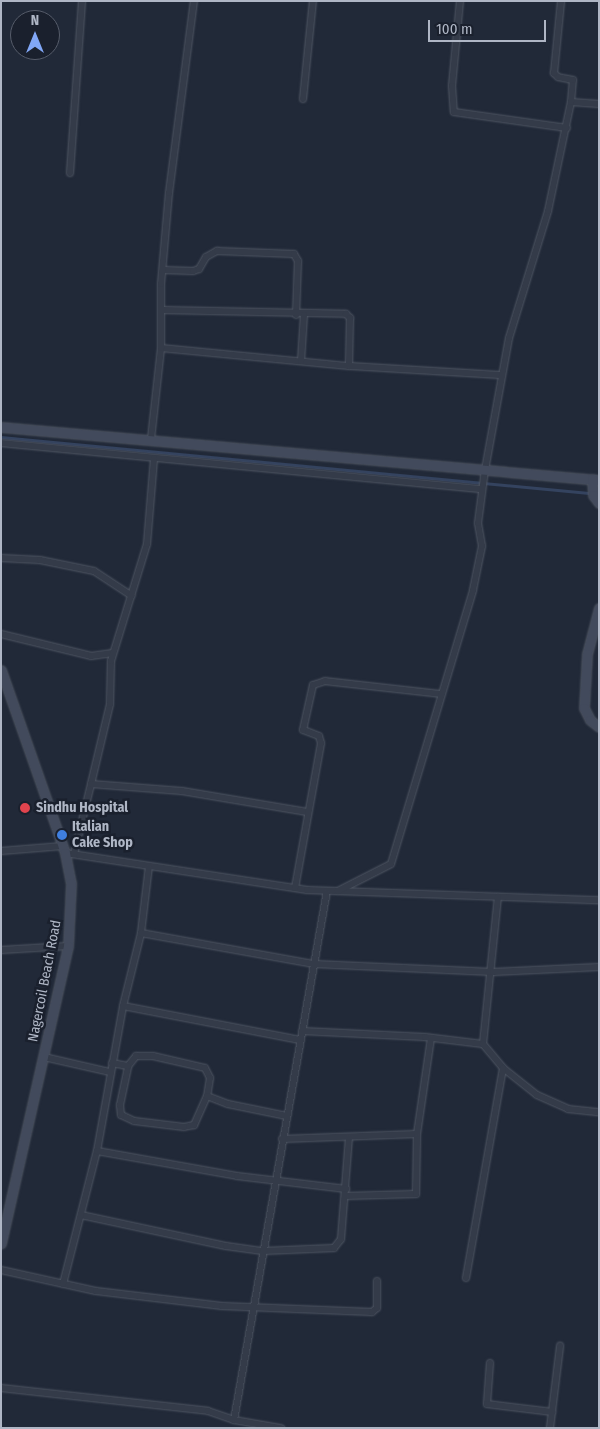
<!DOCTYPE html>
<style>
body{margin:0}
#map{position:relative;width:600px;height:1429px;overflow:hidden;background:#212938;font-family:"Fira Sans Condensed",sans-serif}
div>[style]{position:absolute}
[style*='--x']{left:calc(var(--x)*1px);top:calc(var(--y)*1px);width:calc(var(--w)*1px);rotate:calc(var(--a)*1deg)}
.stream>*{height:2.5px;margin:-1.25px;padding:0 1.25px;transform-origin:1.25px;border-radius:1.25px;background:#34435f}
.roads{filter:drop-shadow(0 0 1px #4f5663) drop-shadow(0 0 1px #4f5663)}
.street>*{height:6px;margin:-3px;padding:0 3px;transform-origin:3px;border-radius:3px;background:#343b49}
.secondary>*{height:9px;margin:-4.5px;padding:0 4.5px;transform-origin:4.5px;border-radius:4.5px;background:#424a5c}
.dots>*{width:14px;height:14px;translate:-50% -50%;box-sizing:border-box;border:2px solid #1a202d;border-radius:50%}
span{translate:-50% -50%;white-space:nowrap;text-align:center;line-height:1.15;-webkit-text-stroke:5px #1a202d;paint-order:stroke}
.poi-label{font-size:14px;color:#afb6c5;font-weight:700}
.left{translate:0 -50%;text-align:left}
.street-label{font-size:14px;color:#afb6c5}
.frame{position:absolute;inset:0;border:2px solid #afb6c5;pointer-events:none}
.north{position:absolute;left:10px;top:10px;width:50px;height:50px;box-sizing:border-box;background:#1a202d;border:1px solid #565c6a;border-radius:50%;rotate:0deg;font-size:14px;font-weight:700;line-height:20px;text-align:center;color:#afb6c5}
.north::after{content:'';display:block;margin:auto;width:18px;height:22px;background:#81a7f7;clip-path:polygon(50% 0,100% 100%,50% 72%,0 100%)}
.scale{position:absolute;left:428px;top:20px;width:118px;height:22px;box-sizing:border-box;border:2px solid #afb6c5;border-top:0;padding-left:6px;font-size:15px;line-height:18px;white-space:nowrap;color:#afb6c5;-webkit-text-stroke:4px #1a202d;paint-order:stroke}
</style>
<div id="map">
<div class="stream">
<div style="--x:1;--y:437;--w:601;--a:5.44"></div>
</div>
<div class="roads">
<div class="street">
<div style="--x:460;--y:1;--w:85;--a:95.4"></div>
<div style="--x:452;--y:86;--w:26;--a:86"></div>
<div style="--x:454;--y:112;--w:114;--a:8.1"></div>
<div style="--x:303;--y:99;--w:99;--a:-84.2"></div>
<div style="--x:571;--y:102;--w:28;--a:4"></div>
<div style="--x:70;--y:173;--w:172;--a:-86"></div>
<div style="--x:163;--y:270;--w:30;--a:2"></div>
<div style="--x:193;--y:271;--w:6;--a:-18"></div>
<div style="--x:199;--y:269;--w:14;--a:-60"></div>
<div style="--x:206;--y:257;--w:13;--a:-29"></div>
<div style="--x:217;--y:251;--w:77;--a:2.2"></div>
<div style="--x:294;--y:254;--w:8;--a:60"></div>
<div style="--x:298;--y:261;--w:54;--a:92.1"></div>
<div style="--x:162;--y:310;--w:184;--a:1.2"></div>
<div style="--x:346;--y:314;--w:6;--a:45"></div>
<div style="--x:350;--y:318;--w:48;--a:91.2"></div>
<div style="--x:161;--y:348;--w:189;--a:5.5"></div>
<div style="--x:349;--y:366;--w:152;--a:3.4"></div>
<div style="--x:301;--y:361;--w:46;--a:-86.3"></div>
<div style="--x:151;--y:439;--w:92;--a:-83.7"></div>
<div style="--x:161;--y:348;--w:64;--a:-90"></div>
<div style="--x:161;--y:284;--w:91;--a:-85"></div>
<div style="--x:169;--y:193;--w:194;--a:-82.6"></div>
<div style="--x:1;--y:443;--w:483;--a:5.5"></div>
<div style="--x:1;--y:558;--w:39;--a:3"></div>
<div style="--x:40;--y:560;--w:55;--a:11.5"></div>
<div style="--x:94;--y:571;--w:45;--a:33.3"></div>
<div style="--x:1;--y:634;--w:93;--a:13.7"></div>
<div style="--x:91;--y:656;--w:22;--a:-8"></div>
<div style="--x:91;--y:784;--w:82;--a:-76.6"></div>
<div style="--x:110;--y:704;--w:43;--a:-88.7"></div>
<div style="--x:111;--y:661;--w:122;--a:-72.9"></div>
<div style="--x:147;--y:544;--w:86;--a:-85.3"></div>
<div style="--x:1;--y:851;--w:62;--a:-4.6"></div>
<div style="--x:65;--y:853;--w:245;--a:8.7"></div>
<div style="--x:307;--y:890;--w:292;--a:2"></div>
<div style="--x:74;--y:854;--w:72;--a:-76.3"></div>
<div style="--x:91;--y:784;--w:91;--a:4.4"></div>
<div style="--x:182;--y:791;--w:127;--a:9.5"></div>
<div style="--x:295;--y:888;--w:147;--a:-79.8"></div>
<div style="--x:321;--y:743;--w:7;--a:-106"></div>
<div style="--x:319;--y:736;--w:17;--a:-159"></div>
<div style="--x:303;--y:730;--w:46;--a:-77.5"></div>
<div style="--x:313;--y:685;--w:13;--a:-18"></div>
<div style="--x:325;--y:681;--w:117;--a:6.4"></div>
<div style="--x:338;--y:891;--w:59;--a:-27"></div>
<div style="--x:391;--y:864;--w:286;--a:-73.3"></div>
<div style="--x:473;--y:590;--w:45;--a:-78.4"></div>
<div style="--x:482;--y:546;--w:23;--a:-100"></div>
<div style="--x:478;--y:523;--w:53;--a:-82.5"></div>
<div style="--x:485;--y:470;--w:134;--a:-79.7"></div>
<div style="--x:509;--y:338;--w:133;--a:-72.9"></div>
<div style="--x:548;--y:211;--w:111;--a:-78.1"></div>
<div style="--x:571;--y:102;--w:22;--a:-85"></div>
<div style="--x:573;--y:80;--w:15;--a:-169"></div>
<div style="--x:558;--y:77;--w:6;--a:-135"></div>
<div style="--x:554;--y:73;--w:72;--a:-84.4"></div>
<div style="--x:141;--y:933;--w:67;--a:-83.2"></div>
<div style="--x:1;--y:950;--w:67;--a:-3.4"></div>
<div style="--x:302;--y:1031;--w:123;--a:2.8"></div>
<div style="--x:425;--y:1037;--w:58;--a:6.9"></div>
<div style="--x:483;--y:1044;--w:148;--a:-84.2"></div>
<div style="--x:300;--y:1040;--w:180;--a:-169.1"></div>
<div style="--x:123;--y:1006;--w:75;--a:-76.1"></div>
<div style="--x:141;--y:933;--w:176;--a:10.2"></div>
<div style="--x:314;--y:964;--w:179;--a:2.6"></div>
<div style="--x:493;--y:972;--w:106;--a:-2.7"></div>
<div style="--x:483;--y:1044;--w:31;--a:50"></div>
<div style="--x:503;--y:1068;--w:43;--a:38.5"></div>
<div style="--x:537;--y:1095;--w:34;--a:24"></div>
<div style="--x:568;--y:1109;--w:31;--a:6"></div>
<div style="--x:136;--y:1056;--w:17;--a:0"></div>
<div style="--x:153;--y:1056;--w:53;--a:13"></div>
<div style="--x:205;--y:1068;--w:11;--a:63"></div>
<div style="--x:210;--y:1078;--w:18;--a:99"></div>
<div style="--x:207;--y:1096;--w:32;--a:114"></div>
<div style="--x:194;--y:1125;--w:10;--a:169"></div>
<div style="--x:184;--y:1127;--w:50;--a:-173.2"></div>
<div style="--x:134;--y:1121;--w:14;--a:-155"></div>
<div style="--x:121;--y:1115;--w:10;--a:-96"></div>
<div style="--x:120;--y:1105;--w:40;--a:-78"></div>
<div style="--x:128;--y:1066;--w:13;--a:-51"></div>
<div style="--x:44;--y:1057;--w:68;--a:12.8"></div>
<div style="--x:112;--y:1063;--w:16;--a:11"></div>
<div style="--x:207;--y:1096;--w:22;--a:21"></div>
<div style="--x:228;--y:1104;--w:60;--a:11.5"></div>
<div style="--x:282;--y:1139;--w:135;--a:-2.1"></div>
<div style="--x:97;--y:1151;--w:147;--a:-79.8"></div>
<div style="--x:345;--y:1196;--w:71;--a:-1.6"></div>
<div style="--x:416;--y:1194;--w:60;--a:-89"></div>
<div style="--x:417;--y:1134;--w:97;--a:-81.7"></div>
<div style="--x:81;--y:1215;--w:148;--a:12.1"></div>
<div style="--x:226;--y:1246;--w:37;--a:8"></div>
<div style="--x:263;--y:1251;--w:71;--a:-2.4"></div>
<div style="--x:334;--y:1248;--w:11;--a:-52"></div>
<div style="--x:341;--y:1239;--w:102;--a:-85.5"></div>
<div style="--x:1;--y:1270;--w:97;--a:12.5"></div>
<div style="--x:96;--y:1291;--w:127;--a:6.8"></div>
<div style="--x:222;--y:1306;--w:150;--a:2.3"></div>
<div style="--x:372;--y:1312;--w:6;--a:-39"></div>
<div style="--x:377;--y:1308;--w:27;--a:-90"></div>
<div style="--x:466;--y:1278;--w:213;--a:-80"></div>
<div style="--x:63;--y:1284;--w:137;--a:-75.7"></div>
<div style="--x:97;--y:1151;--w:142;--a:10.1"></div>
<div style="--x:237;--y:1176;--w:110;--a:6.8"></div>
<div style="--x:490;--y:1363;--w:41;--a:94.2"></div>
<div style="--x:487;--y:1404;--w:66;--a:6.9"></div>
<div style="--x:1;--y:1388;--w:208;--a:6.3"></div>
<div style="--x:208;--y:1411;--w:28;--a:19"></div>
<div style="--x:234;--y:1420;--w:48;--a:9.7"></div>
<div style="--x:234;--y:1420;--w:537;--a:-80.03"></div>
<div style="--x:550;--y:1428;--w:83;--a:-83"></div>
</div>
<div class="secondary">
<div style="--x:1;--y:427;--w:600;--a:5.06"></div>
<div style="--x:592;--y:479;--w:16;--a:86"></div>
<div style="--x:593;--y:495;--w:10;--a:53"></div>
<div style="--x:599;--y:608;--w:48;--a:104.6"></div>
<div style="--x:587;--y:654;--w:54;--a:93.2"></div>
<div style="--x:584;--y:708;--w:13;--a:63"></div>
<div style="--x:590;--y:720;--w:11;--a:38"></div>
<div style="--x:1;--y:670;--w:194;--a:70.7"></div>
<div style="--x:65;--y:853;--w:31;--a:79"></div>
<div style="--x:71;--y:883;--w:63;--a:92.7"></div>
<div style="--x:68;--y:946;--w:305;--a:102.7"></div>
</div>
</div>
<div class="dots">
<div style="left:25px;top:808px;background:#e0444e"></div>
<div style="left:62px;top:835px;background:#3f7fe0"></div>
</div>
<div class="poi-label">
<span class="left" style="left:36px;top:808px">Sindhu Hospital</span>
<span class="left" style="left:72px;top:835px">Italian<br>Cake Shop</span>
</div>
<div class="street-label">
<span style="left:45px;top:981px;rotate:-79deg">Nagercoil Beach Road</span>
</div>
<div class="frame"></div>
<div class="north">N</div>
<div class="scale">100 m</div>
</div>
